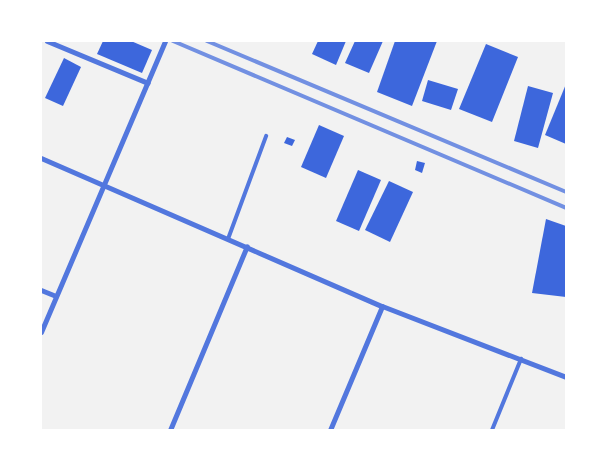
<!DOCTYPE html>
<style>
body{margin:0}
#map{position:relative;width:607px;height:471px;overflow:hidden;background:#f2f2f2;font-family:"DM Sans",sans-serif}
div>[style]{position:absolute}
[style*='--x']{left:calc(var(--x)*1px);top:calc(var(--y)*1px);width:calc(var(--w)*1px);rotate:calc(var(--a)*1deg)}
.building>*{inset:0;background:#3d67dc}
.service>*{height:4px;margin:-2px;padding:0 2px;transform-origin:2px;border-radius:2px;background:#5277de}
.minor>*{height:5px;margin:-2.5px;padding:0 2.5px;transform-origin:2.5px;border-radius:2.5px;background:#5277de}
.rail>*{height:4px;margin:-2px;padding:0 2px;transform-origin:2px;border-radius:2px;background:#7290e2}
span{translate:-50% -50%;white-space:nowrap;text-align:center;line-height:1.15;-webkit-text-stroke:5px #fff;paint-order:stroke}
.frame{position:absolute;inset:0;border:42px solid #fff;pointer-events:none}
</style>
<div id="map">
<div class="building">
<div style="clip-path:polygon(103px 41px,131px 41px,152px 50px,142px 73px,97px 54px)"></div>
<div style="clip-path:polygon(318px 41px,346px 41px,336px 65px,312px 54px)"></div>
<div style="clip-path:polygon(355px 41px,383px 41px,369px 73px,345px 63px)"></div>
<div style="clip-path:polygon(395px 41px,437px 41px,412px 106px,377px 92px)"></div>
<div style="clip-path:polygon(486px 44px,518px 57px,492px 122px,459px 109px)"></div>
<div style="clip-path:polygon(64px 58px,81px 67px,63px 106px,45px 98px)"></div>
<div style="clip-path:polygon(428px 80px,458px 89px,451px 110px,422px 101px)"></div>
<div style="clip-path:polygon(566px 84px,566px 144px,545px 135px)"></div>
<div style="clip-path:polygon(528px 86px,553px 93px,538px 148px,514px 141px)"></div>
<div style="clip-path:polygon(319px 125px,344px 136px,326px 178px,301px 167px)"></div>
<div style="clip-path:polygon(287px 137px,295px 140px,292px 146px,284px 143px)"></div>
<div style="clip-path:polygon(417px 161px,425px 163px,422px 173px,415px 170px)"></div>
<div style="clip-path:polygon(358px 170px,381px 180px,359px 231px,336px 221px)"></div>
<div style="clip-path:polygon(389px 181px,413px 192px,390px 242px,365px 230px)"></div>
<div style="clip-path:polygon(546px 219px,566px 226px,566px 297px,532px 293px)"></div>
</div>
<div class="service">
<div style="--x:228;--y:239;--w:110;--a:-69.7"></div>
<div style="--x:492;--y:430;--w:77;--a:-67.8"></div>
</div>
<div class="minor">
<div style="--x:47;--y:41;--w:109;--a:22.6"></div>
<div style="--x:41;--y:158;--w:372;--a:23.5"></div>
<div style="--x:382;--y:306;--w:197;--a:21.1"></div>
<div style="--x:41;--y:290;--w:16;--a:22"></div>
<div style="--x:41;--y:332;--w:316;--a:-66.9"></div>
<div style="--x:170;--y:430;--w:199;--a:-67.3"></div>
<div style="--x:330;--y:430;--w:134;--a:-67.2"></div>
</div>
<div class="rail">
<div style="--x:173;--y:41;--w:427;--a:23"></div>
<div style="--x:207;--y:41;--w:389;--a:22.8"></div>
</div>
<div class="frame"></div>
</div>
